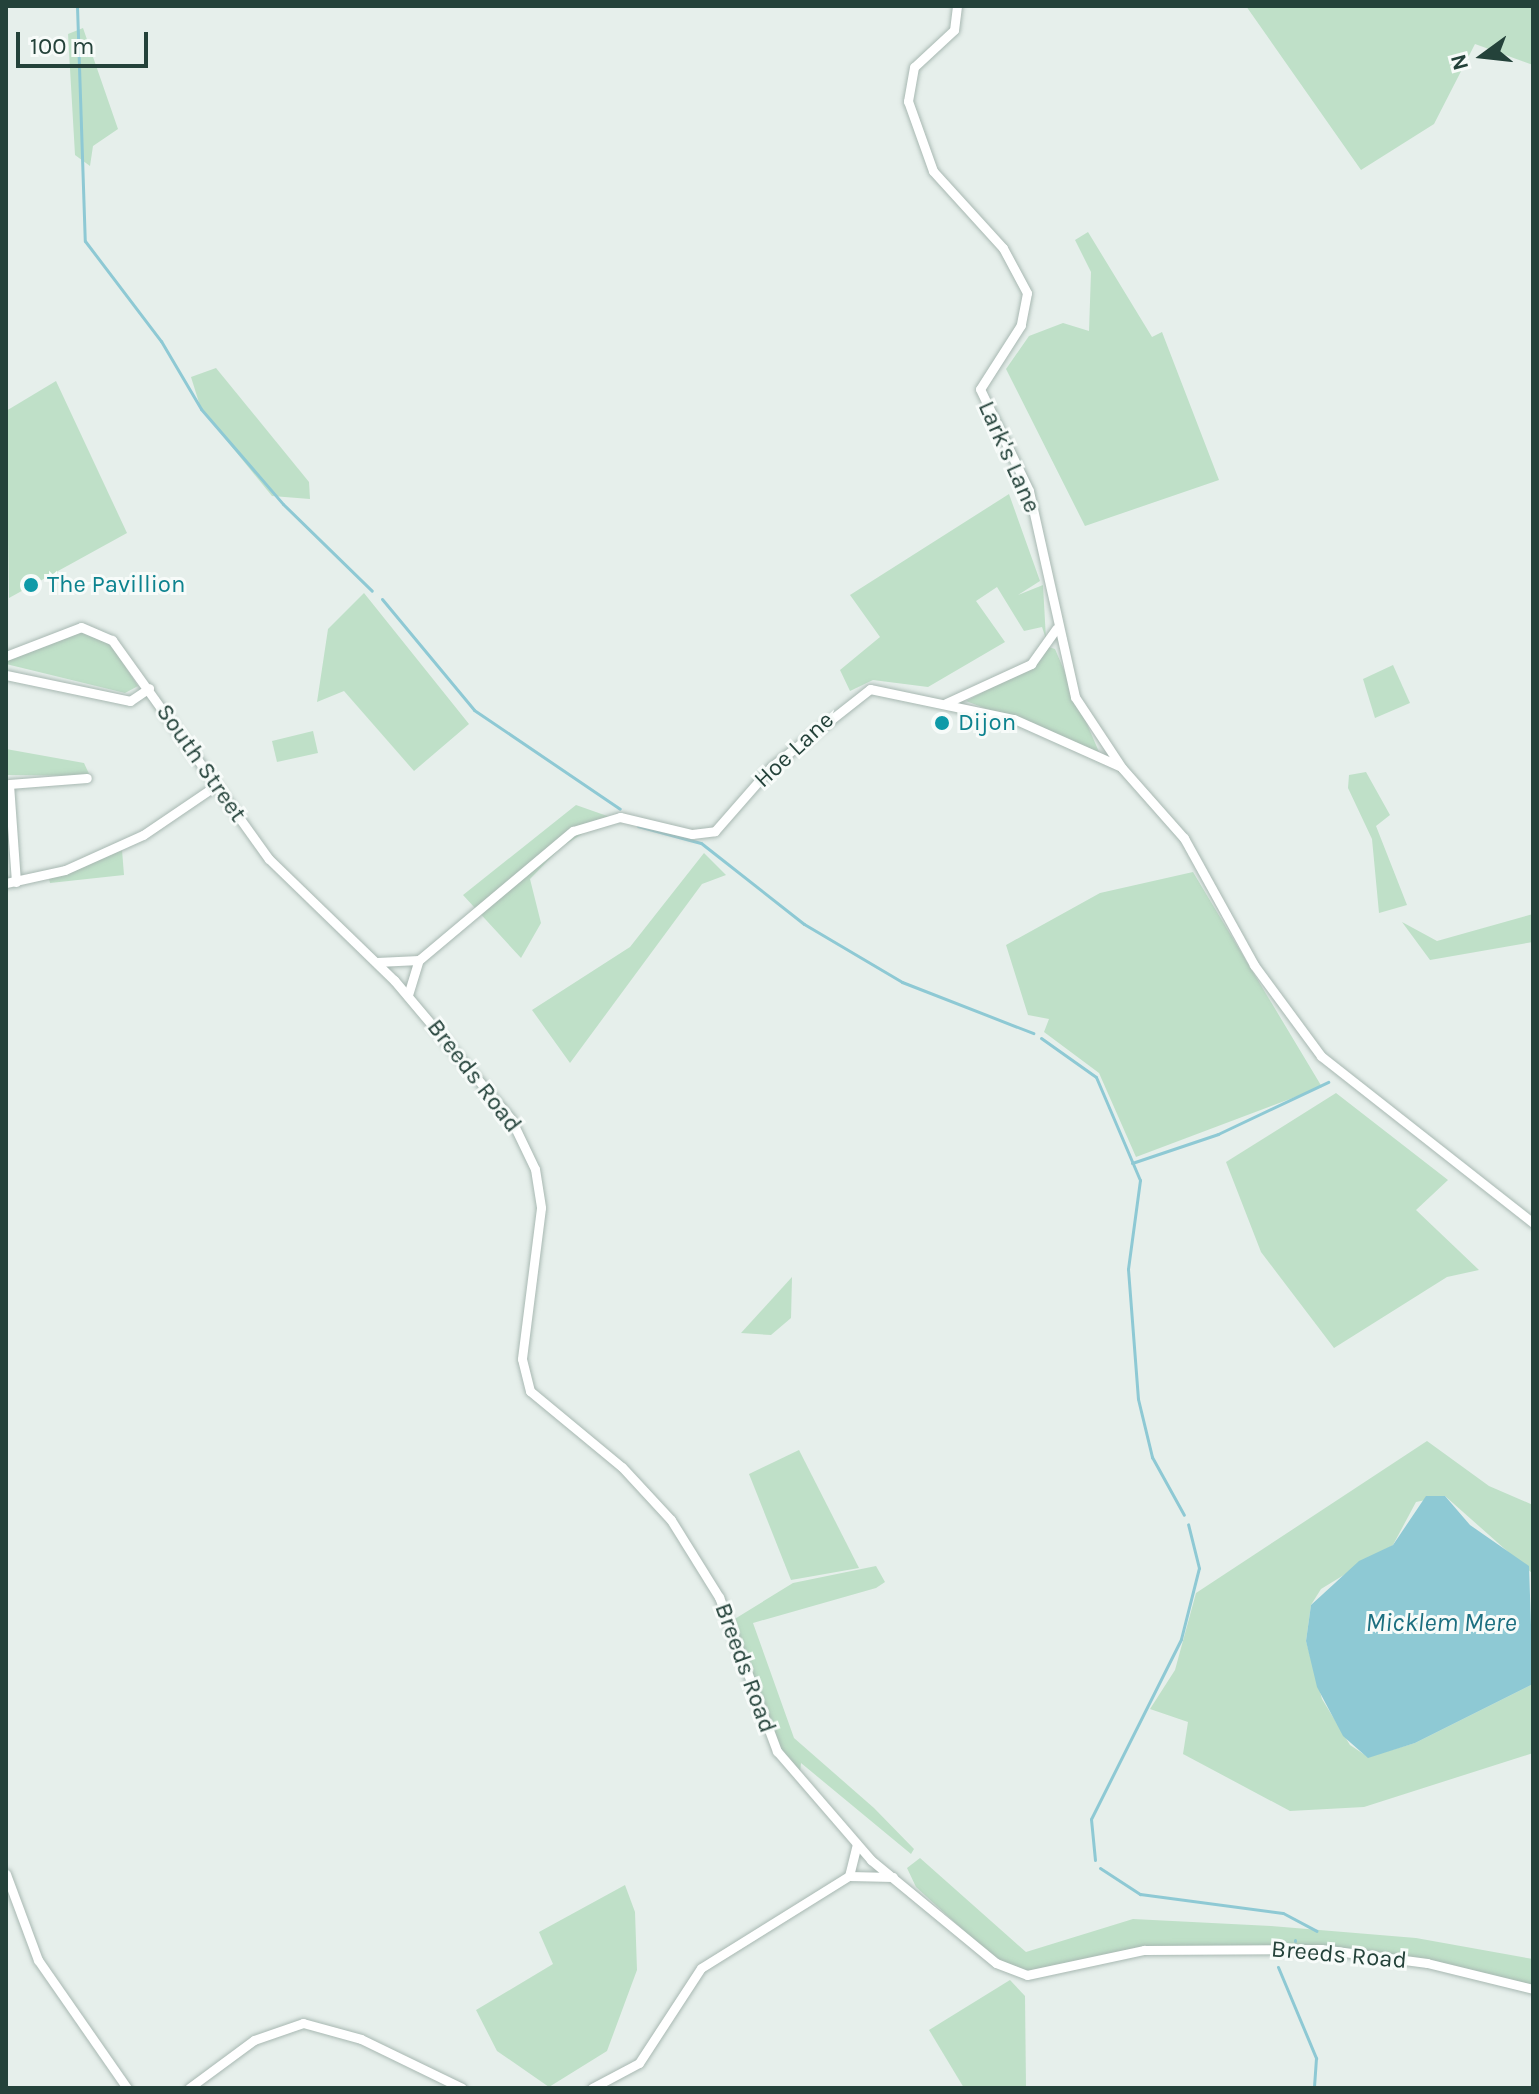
<!DOCTYPE html>
<style>
body{margin:0}
#map{position:relative;width:1539px;height:2094px;overflow:hidden;background:#e6efeb;font-family:Karla,sans-serif}
div>[style]{position:absolute}
[style*='--x']{left:calc(var(--x)*1px);top:calc(var(--y)*1px);width:calc(var(--w)*1px);rotate:calc(var(--a)*1deg)}
.green>*{inset:0;background:#bfe0c8}
.water>*{inset:0;background:#8ec9d4}
.stream>*{height:3px;margin:-1.5px;padding:0 1.5px;transform-origin:1.5px;border-radius:1.5px;background:#8ec9d4}
.roads{filter:drop-shadow(0 0 2px #a8b8b2) drop-shadow(0 0 2px #a8b8b2)}
.minor>*{height:9px;margin:-4.5px;padding:0 4.5px;transform-origin:4.5px;border-radius:4.5px;background:#fff}
.dots>*{width:22px;height:22px;translate:-50% -50%;box-sizing:border-box;border:4px solid #f7fbf9;border-radius:50%}
span{translate:-50% -50%;white-space:nowrap;text-align:center;line-height:1.15;-webkit-text-stroke:6px #f7fbf9;paint-order:stroke}
.street-label{font-size:24px;color:#24423a}
.culture-label{font-size:24px;color:#0d838f}
.left{translate:0 -50%;text-align:left}
.water-label{font-size:26px;color:#1c6f80;font-style:italic}
.frame{position:absolute;inset:0;border:8px solid #24423a;pointer-events:none}
.north{position:absolute;left:1443px;top:16px;width:80px;height:80px;-webkit-text-stroke:6px #f7fbf9;paint-order:stroke;rotate:255deg;font-size:22px;font-weight:700;line-height:32px;text-align:center;color:#24423a}
.north::after{content:'';display:block;margin:auto;width:28px;height:36px;background:#24423a;clip-path:polygon(50% 0,100% 100%,50% 72%,0 100%)}
.scale{position:absolute;left:16px;top:32px;width:132px;height:36px;box-sizing:border-box;border:4px solid #24423a;border-top:0;padding-left:10px;font-size:24px;line-height:28px;white-space:nowrap;color:#24423a;-webkit-text-stroke:6px #f7fbf9;paint-order:stroke}
</style>
<div id="map">
<div class="green">
<div style="clip-path:polygon(1246px 6px,1533px 6px,1533px 65px,1475px 44px,1434px 124px,1361px 170px)"></div>
<div style="clip-path:polygon(83px 28px,118px 129px,93px 146px,90px 166px,75px 155px,68px 34px)"></div>
<div style="clip-path:polygon(1088px 232px,1152px 337px,1162px 332px,1219px 480px,1085px 526px,1006px 369px,1029px 336px,1063px 323px,1089px 331px,1091px 272px,1075px 240px)"></div>
<div style="clip-path:polygon(216px 368px,309px 482px,310px 499px,272px 496px,201px 409px,191px 377px)"></div>
<div style="clip-path:polygon(56px 381px,127px 533px,9px 598px,6px 411px)"></div>
<div style="clip-path:polygon(1009px 494px,1040px 581px,1018px 595px,1043px 585px,1046px 639px,1042px 627px,1024px 631px,997px 587px,976px 601px,1005px 642px,928px 687px,873px 680px,850px 691px,840px 670px,880px 637px,850px 595px)"></div>
<div style="clip-path:polygon(364px 593px,469px 724px,414px 771px,344px 691px,317px 702px,328px 629px)"></div>
<div style="clip-path:polygon(77px 631px,108px 640px,138px 686px,125px 693px,6px 664px,8px 656px)"></div>
<div style="clip-path:polygon(1049px 647px,1055px 649px,1099px 752px,966px 701px,1033px 666px)"></div>
<div style="clip-path:polygon(1393px 665px,1410px 703px,1375px 718px,1363px 679px)"></div>
<div style="clip-path:polygon(313px 731px,318px 753px,277px 762px,272px 741px)"></div>
<div style="clip-path:polygon(6px 749px,84px 763px,90px 776px,6px 775px)"></div>
<div style="clip-path:polygon(1366px 772px,1390px 815px,1376px 826px,1407px 905px,1379px 913px,1372px 839px,1348px 788px,1349px 775px)"></div>
<div style="clip-path:polygon(576px 805px,610px 817px,561px 847px,530px 879px,541px 923px,521px 958px,463px 895px)"></div>
<div style="clip-path:polygon(122px 850px,124px 875px,50px 883px,49px 879px)"></div>
<div style="clip-path:polygon(704px 853px,726px 875px,702px 884px,570px 1063px,532px 1010px,630px 947px)"></div>
<div style="clip-path:polygon(1193px 872px,1322px 1087px,1136px 1157px,1099px 1073px,1044px 1032px,1049px 1019px,1028px 1015px,1006px 945px,1100px 893px)"></div>
<div style="clip-path:polygon(1533px 914px,1533px 942px,1430px 960px,1402px 922px,1437px 941px)"></div>
<div style="clip-path:polygon(1336px 1093px,1448px 1180px,1416px 1210px,1479px 1270px,1447px 1277px,1334px 1348px,1261px 1252px,1226px 1162px)"></div>
<div style="clip-path:polygon(792px 1277px,791px 1318px,771px 1335px,741px 1333px)"></div>
<div style="clip-path:polygon(1427px 1441px,1489px 1486px,1533px 1505px,1533px 1574px,1445px 1496px,1416px 1502px,1393px 1545px,1321px 1589px,1311px 1605px,1306px 1641px,1322px 1699px,1350px 1745px,1368px 1757px,1415px 1743px,1533px 1684px,1533px 1753px,1364px 1807px,1290px 1811px,1183px 1754px,1188px 1722px,1150px 1709px,1175px 1670px,1196px 1593px)"></div>
<div style="clip-path:polygon(799px 1450px,859px 1568px,791px 1580px,749px 1474px)"></div>
<div style="clip-path:polygon(876px 1566px,885px 1582px,876px 1588px,753px 1623px,794px 1738px,874px 1808px,914px 1849px,911px 1854px,801px 1763px,800px 1773px,782px 1757px,733px 1620px,793px 1583px)"></div>
<div style="clip-path:polygon(920px 1858px,1026px 1952px,1133px 1919px,1271px 1926px,1416px 1938px,1533px 1959px,1533px 1987px,1414px 1958px,1159px 1946px,1031px 1973px,996px 1960px,916px 1887px,907px 1868px)"></div>
<div style="clip-path:polygon(625px 1885px,635px 1912px,637px 1970px,607px 2051px,549px 2087px,497px 2051px,476px 2010px,553px 1964px,539px 1932px)"></div>
<div style="clip-path:polygon(1010px 1980px,1025px 1996px,1026px 2088px,964px 2088px,929px 2030px)"></div>
</div>
<div class="water">
<div style="clip-path:polygon(1426px 1496px,1445px 1496px,1470px 1525px,1529px 1566px,1533px 1684px,1415px 1743px,1368px 1758px,1343px 1736px,1317px 1687px,1306px 1641px,1311px 1605px,1359px 1561px,1393px 1545px)"></div>
</div>
<div class="stream">
<div style="--x:77;--y:6;--w:235;--a:88.1"></div>
<div style="--x:85;--y:241;--w:126;--a:52.8"></div>
<div style="--x:161;--y:341;--w:79;--a:59.5"></div>
<div style="--x:201;--y:409;--w:125;--a:49.2"></div>
<div style="--x:283;--y:504;--w:124;--a:44.3"></div>
<div style="--x:382;--y:599;--w:144;--a:50.3"></div>
<div style="--x:474;--y:710;--w:176;--a:34.1"></div>
<div style="--x:638;--y:826;--w:65;--a:15.1"></div>
<div style="--x:701;--y:843;--w:131;--a:38.2"></div>
<div style="--x:804;--y:924;--w:114;--a:30.6"></div>
<div style="--x:902;--y:982;--w:141;--a:21.3"></div>
<div style="--x:1041;--y:1038;--w:67;--a:35.3"></div>
<div style="--x:1096;--y:1077;--w:112;--a:66.9"></div>
<div style="--x:1140;--y:1180;--w:90;--a:97.7"></div>
<div style="--x:1128;--y:1269;--w:130;--a:85.6"></div>
<div style="--x:1138;--y:1399;--w:60;--a:76.4"></div>
<div style="--x:1152;--y:1457;--w:66;--a:61.1"></div>
<div style="--x:1132;--y:1163;--w:91;--a:-18.6"></div>
<div style="--x:1218;--y:1134;--w:122;--a:-25.3"></div>
<div style="--x:1095;--y:1860;--w:41;--a:-95.6"></div>
<div style="--x:1091;--y:1819;--w:201;--a:-63.4"></div>
<div style="--x:1181;--y:1639;--w:73;--a:-75.8"></div>
<div style="--x:1199;--y:1568;--w:45;--a:-104"></div>
<div style="--x:1100;--y:1868;--w:48;--a:33"></div>
<div style="--x:1140;--y:1894;--w:144;--a:7.6"></div>
<div style="--x:1283;--y:1913;--w:38;--a:28"></div>
<div style="--x:1295;--y:1941;--w:1;--a:-90"></div>
<div style="--x:1288;--y:1958;--w:1;--a:-45"></div>
<div style="--x:1278;--y:1967;--w:99;--a:67.3"></div>
<div style="--x:1316;--y:2058;--w:30;--a:94"></div>
</div>
<div class="roads">
<div class="minor">
<div style="--x:957;--y:6;--w:24;--a:97"></div>
<div style="--x:954;--y:30;--w:54;--a:137.2"></div>
<div style="--x:914;--y:67;--w:35;--a:100"></div>
<div style="--x:908;--y:101;--w:74;--a:70.3"></div>
<div style="--x:933;--y:171;--w:104;--a:47.7"></div>
<div style="--x:1003;--y:248;--w:51;--a:61.9"></div>
<div style="--x:1027;--y:293;--w:33;--a:101"></div>
<div style="--x:1021;--y:325;--w:76;--a:122.6"></div>
<div style="--x:980;--y:389;--w:113;--a:64.3"></div>
<div style="--x:1029;--y:491;--w:211;--a:77.4"></div>
<div style="--x:1075;--y:697;--w:85;--a:56.5"></div>
<div style="--x:1122;--y:768;--w:94;--a:48.5"></div>
<div style="--x:1184;--y:838;--w:145;--a:61.1"></div>
<div style="--x:1254;--y:965;--w:113;--a:53.6"></div>
<div style="--x:1321;--y:1056;--w:270;--a:38.2"></div>
<div style="--x:6;--y:656;--w:80;--a:-21.1"></div>
<div style="--x:81;--y:627;--w:34;--a:23"></div>
<div style="--x:112;--y:640;--w:269;--a:54.4"></div>
<div style="--x:269;--y:859;--w:174;--a:44.1"></div>
<div style="--x:394;--y:980;--w:182;--a:49.9"></div>
<div style="--x:511;--y:1119;--w:55;--a:64.4"></div>
<div style="--x:535;--y:1169;--w:39;--a:81"></div>
<div style="--x:541;--y:1208;--w:152;--a:97.2"></div>
<div style="--x:522;--y:1359;--w:33;--a:76"></div>
<div style="--x:530;--y:1391;--w:119;--a:39.6"></div>
<div style="--x:622;--y:1467;--w:72;--a:47.2"></div>
<div style="--x:671;--y:1520;--w:91;--a:58.1"></div>
<div style="--x:719;--y:1597;--w:165;--a:69.4"></div>
<div style="--x:777;--y:1751;--w:144;--a:49.2"></div>
<div style="--x:871;--y:1860;--w:162;--a:39.5"></div>
<div style="--x:996;--y:1963;--w:33;--a:21"></div>
<div style="--x:1027;--y:1975;--w:120;--a:-12.1"></div>
<div style="--x:1144;--y:1950;--w:177;--a:-0.3"></div>
<div style="--x:1321;--y:1949;--w:107;--a:7.5"></div>
<div style="--x:1427;--y:1963;--w:109;--a:13.8"></div>
<div style="--x:6;--y:675;--w:127;--a:11.8"></div>
<div style="--x:130;--y:701;--w:23;--a:-34"></div>
<div style="--x:946;--y:703;--w:94;--a:-24.6"></div>
<div style="--x:1031;--y:664;--w:43;--a:-54.5"></div>
<div style="--x:16;--y:882;--w:98;--a:-94.1"></div>
<div style="--x:9;--y:784;--w:78;--a:-4.4"></div>
<div style="--x:6;--y:883;--w:60;--a:-12.4"></div>
<div style="--x:65;--y:870;--w:85;--a:-24.2"></div>
<div style="--x:143;--y:835;--w:87;--a:-34.2"></div>
<div style="--x:377;--y:962;--w:42;--a:-2.7"></div>
<div style="--x:408;--y:995;--w:37;--a:-73"></div>
<div style="--x:419;--y:960;--w:201;--a:-40"></div>
<div style="--x:573;--y:831;--w:49;--a:-16.6"></div>
<div style="--x:620;--y:817;--w:74;--a:13.3"></div>
<div style="--x:692;--y:834;--w:23;--a:-7"></div>
<div style="--x:715;--y:831;--w:85;--a:-48.8"></div>
<div style="--x:771;--y:767;--w:126;--a:-38.2"></div>
<div style="--x:870;--y:689;--w:147;--a:11.8"></div>
<div style="--x:1014;--y:719;--w:115;--a:24.1"></div>
<div style="--x:6;--y:1874;--w:92;--a:69.6"></div>
<div style="--x:38;--y:1960;--w:156;--a:55.2"></div>
<div style="--x:849;--y:1876;--w:44;--a:1.3"></div>
<div style="--x:189;--y:2088;--w:81;--a:-36.4"></div>
<div style="--x:254;--y:2040;--w:52;--a:-19.1"></div>
<div style="--x:303;--y:2023;--w:60;--a:15.4"></div>
<div style="--x:361;--y:2039;--w:112;--a:25.9"></div>
<div style="--x:592;--y:2088;--w:53;--a:-28"></div>
<div style="--x:639;--y:2063;--w:113;--a:-56.9"></div>
<div style="--x:701;--y:1968;--w:174;--a:-31.9"></div>
<div style="--x:849;--y:1876;--w:32;--a:-76"></div>
</div>
</div>
<div class="dots">
<div style="left:31px;top:585px;background:#0f9aa8"></div>
<div style="left:942px;top:723px;background:#0f9aa8"></div>
</div>
<div class="street-label">
<span style="left:1009px;top:457px;rotate:66deg">Lark's Lane</span>
<span style="left:794px;top:750px;rotate:-43deg">Hoe Lane</span>
<span style="left:201px;top:763px;rotate:55deg">South Street</span>
<span style="left:474px;top:1076px;rotate:52deg">Breeds Road</span>
<span style="left:745px;top:1668px;rotate:70deg">Breeds Road</span>
<span style="left:1339px;top:1955px;rotate:5deg">Breeds Road</span>
</div>
<div class="culture-label">
<span class="left" style="left:47px;top:585px">The Pavillion</span>
<span class="left" style="left:958px;top:723px">Dijon</span>
</div>
<div class="water-label">
<span style="left:1441px;top:1623px">Micklem Mere</span>
</div>
<div class="frame"></div>
<div class="north">N</div>
<div class="scale">100 m</div>
</div>
